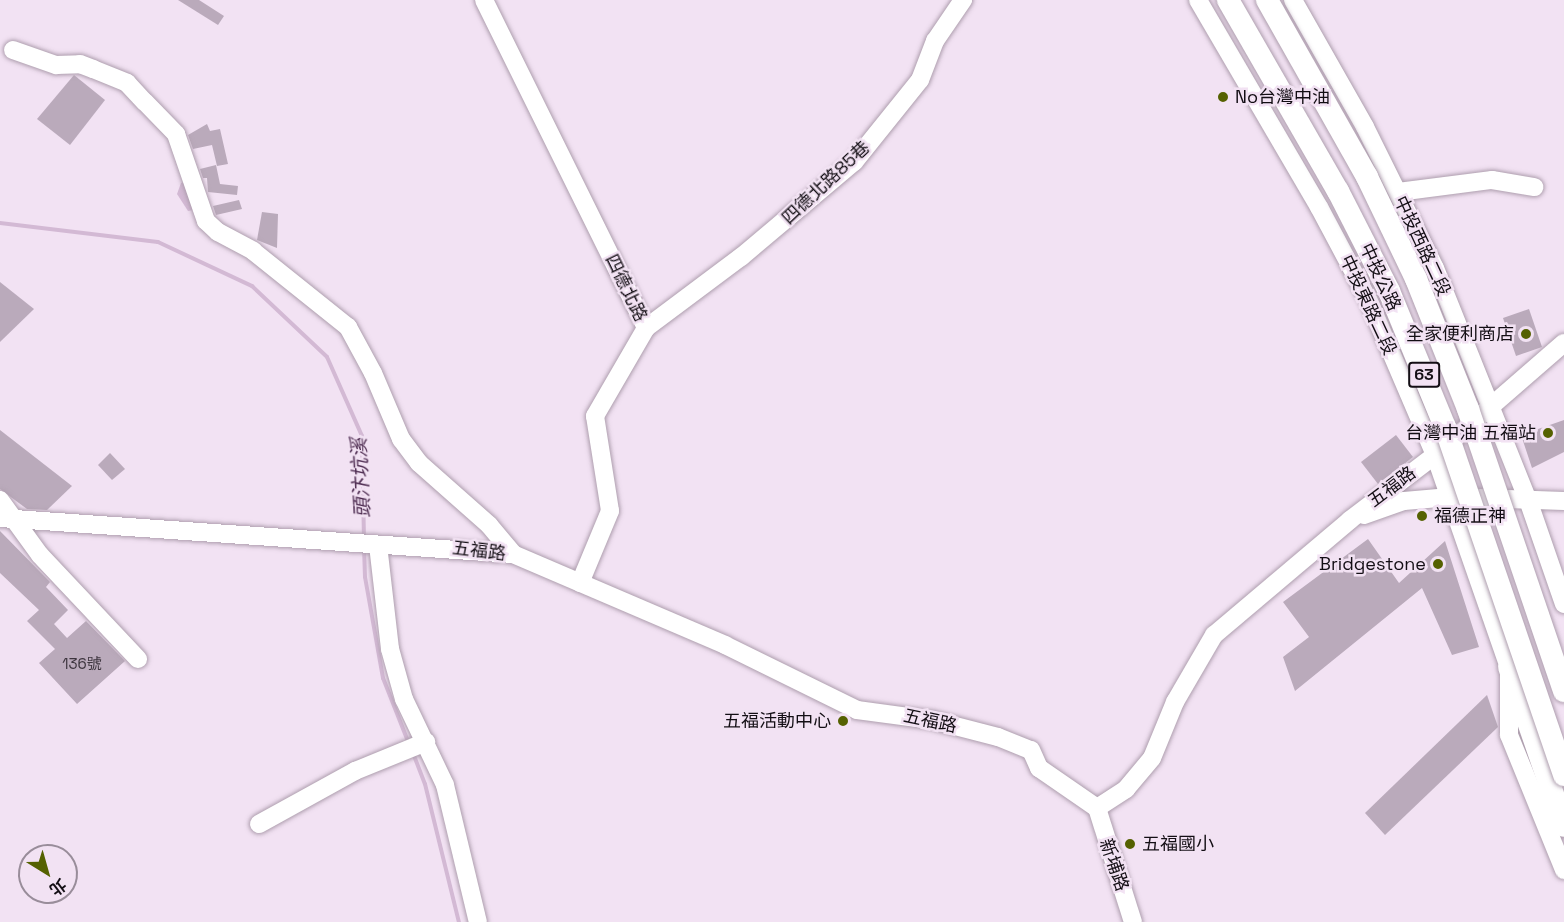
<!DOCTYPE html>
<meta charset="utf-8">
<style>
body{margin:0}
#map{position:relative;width:1564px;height:922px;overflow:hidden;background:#f2e2f3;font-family:"Space Grotesk","Noto Sans TC",sans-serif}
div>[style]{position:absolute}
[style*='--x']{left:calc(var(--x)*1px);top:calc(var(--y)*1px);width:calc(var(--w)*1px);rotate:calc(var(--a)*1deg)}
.water>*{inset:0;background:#d3b9d4}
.stream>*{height:4px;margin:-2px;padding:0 2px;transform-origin:2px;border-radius:2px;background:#d3b9d4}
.building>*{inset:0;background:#baaabb}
.roads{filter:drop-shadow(0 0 2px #ae9eae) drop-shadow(0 0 2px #ae9eae)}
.minor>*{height:18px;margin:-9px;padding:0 9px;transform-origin:9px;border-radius:9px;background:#fff}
.major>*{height:22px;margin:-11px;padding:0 11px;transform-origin:11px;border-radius:11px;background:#fff}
.bridges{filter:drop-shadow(0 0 2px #ae9eae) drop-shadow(0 0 2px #ae9eae)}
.major-bridge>*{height:22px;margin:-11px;padding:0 11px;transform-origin:11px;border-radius:11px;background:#fff}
.dots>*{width:16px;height:16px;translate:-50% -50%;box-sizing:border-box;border:3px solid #f2e2f3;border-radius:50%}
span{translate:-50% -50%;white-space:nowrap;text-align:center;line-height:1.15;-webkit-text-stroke:5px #f2e2f3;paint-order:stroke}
.number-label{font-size:15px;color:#3d353e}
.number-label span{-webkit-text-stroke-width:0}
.shield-label span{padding:2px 4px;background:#f2e2f3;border:2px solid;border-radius:4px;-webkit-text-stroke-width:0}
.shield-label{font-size:16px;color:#130e14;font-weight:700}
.poi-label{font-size:18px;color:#130e14}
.left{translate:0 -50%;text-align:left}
.right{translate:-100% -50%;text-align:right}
.street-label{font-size:18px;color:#130e14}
.water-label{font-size:20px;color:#4e2c51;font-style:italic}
.north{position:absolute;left:18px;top:844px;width:60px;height:60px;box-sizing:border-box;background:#f2e2f3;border:2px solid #998d9a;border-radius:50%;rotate:143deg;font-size:16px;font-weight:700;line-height:24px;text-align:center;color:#130e14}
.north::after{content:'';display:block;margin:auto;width:21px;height:27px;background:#556101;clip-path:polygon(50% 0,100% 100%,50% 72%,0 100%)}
</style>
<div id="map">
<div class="water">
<div style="clip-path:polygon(190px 180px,199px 209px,188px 211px,177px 194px,181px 183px)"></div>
</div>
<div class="stream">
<div style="--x:0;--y:223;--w:159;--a:6.9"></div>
<div style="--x:158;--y:242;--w:104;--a:25.1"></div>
<div style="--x:252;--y:286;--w:103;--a:43.4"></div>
<div style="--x:327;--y:357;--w:86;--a:66.1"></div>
<div style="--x:362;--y:436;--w:101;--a:88.9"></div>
<div style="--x:364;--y:548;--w:29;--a:88"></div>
<div style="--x:365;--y:577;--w:103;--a:79.9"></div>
<div style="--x:383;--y:678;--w:71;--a:68.5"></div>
<div style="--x:413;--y:753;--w:33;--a:69"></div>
<div style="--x:425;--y:784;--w:142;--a:76.2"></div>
</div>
<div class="building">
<div style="clip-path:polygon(178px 0,199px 0,224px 16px,218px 25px)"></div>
<div style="clip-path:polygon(74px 75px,105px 100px,70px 145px,37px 119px)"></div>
<div style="clip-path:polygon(207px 124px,210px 131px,220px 129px,228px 164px,217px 166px,212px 145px,193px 149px,188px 135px)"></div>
<div style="clip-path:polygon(216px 165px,220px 184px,238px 186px,237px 195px,208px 192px,207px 178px,203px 178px,200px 169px)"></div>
<div style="clip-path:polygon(239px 200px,242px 209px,216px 215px,213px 206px)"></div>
<div style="clip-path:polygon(262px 212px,278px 214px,277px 248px,257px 240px)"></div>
<div style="clip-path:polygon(0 282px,34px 309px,0 342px)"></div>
<div style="clip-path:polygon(1529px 309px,1542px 347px,1516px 356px,1503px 318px)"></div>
<div style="clip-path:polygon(1564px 420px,1564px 452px,1532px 468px,1521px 435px)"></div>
<div style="clip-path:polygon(0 430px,72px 486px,47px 510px,27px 509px,0 489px)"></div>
<div style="clip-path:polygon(1396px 435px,1413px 457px,1378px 484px,1361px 462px)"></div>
<div style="clip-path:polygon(110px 453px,125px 469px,112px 480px,98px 465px)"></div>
<div style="clip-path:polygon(0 531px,50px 582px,46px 587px,68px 610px,54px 624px,67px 638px,86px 621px,125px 661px,77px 704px,39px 663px,55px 649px,27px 621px,39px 610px,0 573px)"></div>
<div style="clip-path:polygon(1368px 539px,1399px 583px,1445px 541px,1479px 647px,1452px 655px,1422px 588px,1295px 691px,1283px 657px,1309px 637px,1283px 602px)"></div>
<div style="clip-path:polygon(1487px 695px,1498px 727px,1385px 835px,1365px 813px)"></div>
</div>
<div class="roads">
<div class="minor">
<div style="--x:484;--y:0;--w:366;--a:63.7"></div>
<div style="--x:646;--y:328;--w:102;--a:120.1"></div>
<div style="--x:595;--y:416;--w:96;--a:81"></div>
<div style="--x:610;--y:511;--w:78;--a:112.6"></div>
<div style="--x:1198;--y:0;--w:240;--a:59.7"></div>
<div style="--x:1319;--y:207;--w:106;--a:62"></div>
<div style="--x:1369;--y:301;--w:168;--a:66.8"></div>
<div style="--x:1435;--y:455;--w:225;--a:70.8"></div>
<div style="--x:1509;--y:667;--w:68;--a:90"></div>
<div style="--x:1509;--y:735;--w:146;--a:67.8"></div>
<div style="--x:1293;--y:0;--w:146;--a:60.4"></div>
<div style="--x:1365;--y:127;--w:157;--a:63.6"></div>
<div style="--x:1435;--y:268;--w:250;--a:68.2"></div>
<div style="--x:1528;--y:500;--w:110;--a:70.9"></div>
<div style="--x:13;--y:50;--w:46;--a:19.2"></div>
<div style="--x:56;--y:65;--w:24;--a:-2"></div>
<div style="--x:80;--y:64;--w:14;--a:21"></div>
<div style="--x:93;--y:69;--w:37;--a:22"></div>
<div style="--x:127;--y:83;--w:26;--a:47"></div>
<div style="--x:145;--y:102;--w:45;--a:45.9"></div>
<div style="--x:176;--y:134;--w:92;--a:71"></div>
<div style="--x:206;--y:221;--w:16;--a:43"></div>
<div style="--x:218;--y:232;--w:40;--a:28"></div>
<div style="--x:253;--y:251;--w:122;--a:38.7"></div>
<div style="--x:348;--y:327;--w:52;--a:61.5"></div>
<div style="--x:373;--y:373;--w:72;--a:67"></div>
<div style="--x:401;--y:439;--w:30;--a:53"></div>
<div style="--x:419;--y:463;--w:94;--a:41.5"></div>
<div style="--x:489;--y:525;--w:38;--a:50"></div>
<div style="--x:1398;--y:192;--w:95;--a:-7.3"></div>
<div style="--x:1492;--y:180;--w:43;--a:9.5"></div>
<div style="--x:646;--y:328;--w:119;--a:-36.8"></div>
<div style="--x:741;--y:257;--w:148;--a:-40.1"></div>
<div style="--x:854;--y:162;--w:105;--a:-51.2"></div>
<div style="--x:920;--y:80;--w:42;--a:-69"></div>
<div style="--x:935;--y:41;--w:50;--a:-55.7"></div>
<div style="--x:0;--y:500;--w:68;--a:54"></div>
<div style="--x:40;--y:555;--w:143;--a:46.7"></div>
<div style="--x:1364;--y:515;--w:42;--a:-19.3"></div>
<div style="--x:1404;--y:501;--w:46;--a:-5"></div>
<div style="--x:1450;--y:497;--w:114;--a:2"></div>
<div style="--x:0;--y:518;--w:514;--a:4.01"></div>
<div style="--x:513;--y:554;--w:231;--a:23.2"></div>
<div style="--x:725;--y:645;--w:147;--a:26.2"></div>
<div style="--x:857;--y:710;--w:76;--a:7.6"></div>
<div style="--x:932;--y:720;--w:68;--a:14.4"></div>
<div style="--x:998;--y:737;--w:35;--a:22"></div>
<div style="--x:1031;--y:750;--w:20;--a:66"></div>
<div style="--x:1039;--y:768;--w:70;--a:34.6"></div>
<div style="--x:378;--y:545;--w:105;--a:83.4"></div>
<div style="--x:390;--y:649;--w:52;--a:74.4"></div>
<div style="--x:404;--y:699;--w:95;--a:64.5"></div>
<div style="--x:445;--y:785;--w:141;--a:76.5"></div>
<div style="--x:1097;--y:808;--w:35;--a:-33"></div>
<div style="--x:1126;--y:789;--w:40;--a:-50"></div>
<div style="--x:1152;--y:758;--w:61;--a:-67.7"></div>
<div style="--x:1175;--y:702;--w:78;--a:-59.8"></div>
<div style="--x:1214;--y:635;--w:178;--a:-40.2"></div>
<div style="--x:1350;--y:520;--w:107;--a:-37.4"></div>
<div style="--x:1435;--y:455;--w:171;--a:-41"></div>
<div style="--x:1097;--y:808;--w:120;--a:72.5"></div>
<div style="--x:259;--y:824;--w:110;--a:-28.9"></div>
<div style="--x:355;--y:771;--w:77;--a:-22.2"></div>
</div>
<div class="major">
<div style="--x:1509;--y:667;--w:168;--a:70.9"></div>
</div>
</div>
<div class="bridges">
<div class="major-bridge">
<div style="--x:1228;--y:0;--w:220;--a:60.1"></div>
<div style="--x:1338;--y:191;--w:112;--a:63"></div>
<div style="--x:1389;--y:291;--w:147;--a:67.6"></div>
<div style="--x:1445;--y:427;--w:368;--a:71.1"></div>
<div style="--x:1267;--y:0;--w:203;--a:60.5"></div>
<div style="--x:1367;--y:177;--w:113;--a:64.3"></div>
<div style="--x:1416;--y:279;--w:140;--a:68.2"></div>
<div style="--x:1468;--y:409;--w:298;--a:71.2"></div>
</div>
</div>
<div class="dots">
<div style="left:1223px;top:97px;background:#556101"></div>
<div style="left:1526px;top:334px;background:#556101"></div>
<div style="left:1548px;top:433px;background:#556101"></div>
<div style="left:1422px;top:516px;background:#556101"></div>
<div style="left:1438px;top:564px;background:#556101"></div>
<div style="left:843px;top:721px;background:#556101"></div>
<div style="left:1130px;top:844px;background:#556101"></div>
</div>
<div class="number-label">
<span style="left:82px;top:664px">136號</span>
</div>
<div class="shield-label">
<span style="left:1424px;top:375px">63</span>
</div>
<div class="poi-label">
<span class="left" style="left:1235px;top:97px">No台灣中油</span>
<span class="right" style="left:1514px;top:334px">全家便利商店</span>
<span class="right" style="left:1536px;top:433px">台灣中油 五福站</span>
<span class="left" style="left:1434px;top:516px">福德正神</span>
<span class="right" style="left:1426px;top:564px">Bridgestone</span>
<span class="right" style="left:831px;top:721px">五福活動中心</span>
<span class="left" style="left:1142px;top:844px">五福國小</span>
</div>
<div class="street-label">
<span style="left:826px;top:183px;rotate:-43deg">四德北路85巷</span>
<span style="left:1422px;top:246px;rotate:65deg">中投西路二段</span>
<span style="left:1380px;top:277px;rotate:65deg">中投公路</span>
<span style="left:626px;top:288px;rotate:64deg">四德北路</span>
<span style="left:1368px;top:305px;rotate:65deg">中投東路二段</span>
<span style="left:1392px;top:487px;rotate:-37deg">五福路</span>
<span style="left:479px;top:551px;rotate:7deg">五福路</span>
<span style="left:930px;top:721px;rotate:12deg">五福路</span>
<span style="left:1114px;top:865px;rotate:71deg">新埔路</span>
</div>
<div class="water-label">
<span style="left:361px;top:478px;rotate:-93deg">頭汴坑溪</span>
</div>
<div class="north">北</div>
</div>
